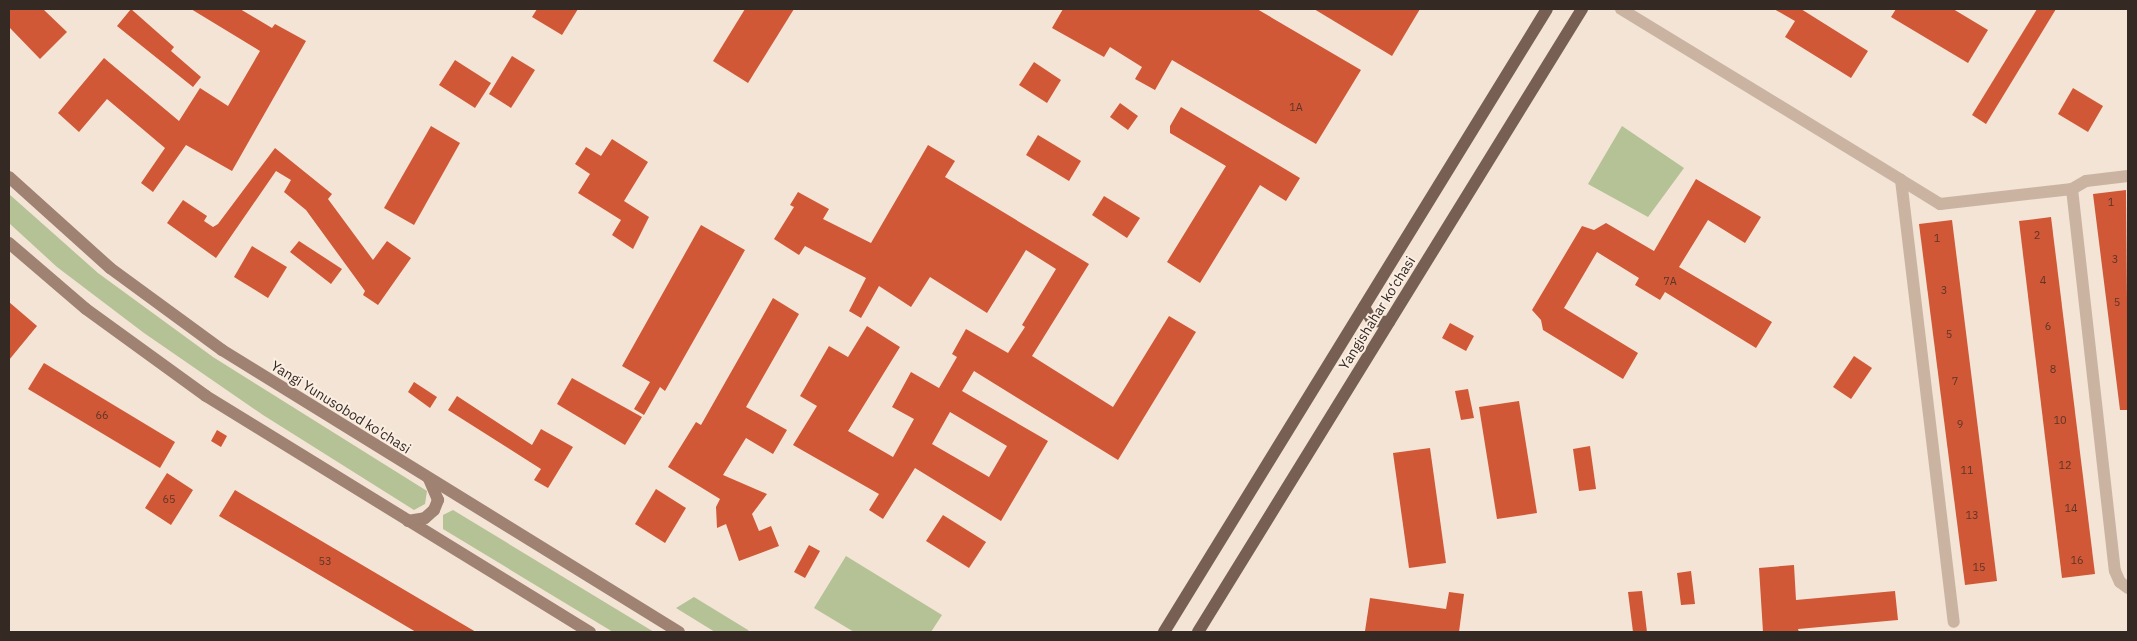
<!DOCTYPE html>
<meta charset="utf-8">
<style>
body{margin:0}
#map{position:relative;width:2137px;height:641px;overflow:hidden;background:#f3e4d5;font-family:"IBM Plex Sans",sans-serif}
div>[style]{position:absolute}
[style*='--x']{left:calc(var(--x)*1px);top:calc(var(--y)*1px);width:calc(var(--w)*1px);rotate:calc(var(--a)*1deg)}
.green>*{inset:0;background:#b4c295}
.building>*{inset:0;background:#d05836}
.minor>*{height:12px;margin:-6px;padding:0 6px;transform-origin:6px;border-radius:6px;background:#cbb3a1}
.secondary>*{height:12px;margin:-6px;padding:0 6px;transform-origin:6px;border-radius:6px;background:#9f8272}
.primary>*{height:12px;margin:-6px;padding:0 6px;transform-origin:6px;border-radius:6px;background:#785f54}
span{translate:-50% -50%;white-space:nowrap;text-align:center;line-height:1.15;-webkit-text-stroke:4px #faeee2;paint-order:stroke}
.number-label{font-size:11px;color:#5c3528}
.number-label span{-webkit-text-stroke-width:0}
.street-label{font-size:14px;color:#352924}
.frame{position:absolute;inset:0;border:10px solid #352924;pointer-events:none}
</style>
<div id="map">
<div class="green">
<div style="clip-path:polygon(1622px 126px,1684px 168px,1648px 217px,1588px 184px)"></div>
<div style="clip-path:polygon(9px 194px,98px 273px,213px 357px,427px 491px,425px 504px,414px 510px,263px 415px,144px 333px,57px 267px,9px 223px)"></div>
<div style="clip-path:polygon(453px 510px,654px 632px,613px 632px,443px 529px,443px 515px)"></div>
<div style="clip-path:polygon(846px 556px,942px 615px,931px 632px,854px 632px,814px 608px)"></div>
<div style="clip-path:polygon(694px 597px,748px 630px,749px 632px,715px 632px,676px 608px)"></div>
</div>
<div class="building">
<div style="clip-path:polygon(9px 9px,43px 9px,67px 32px,40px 59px,9px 27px)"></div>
<div style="clip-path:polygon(131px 9px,174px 47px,171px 51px,201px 77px,193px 87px,117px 26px)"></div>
<div style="clip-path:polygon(191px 9px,240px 9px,272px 28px,275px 24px,306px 41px,232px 171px,186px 145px,153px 192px,141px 183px,165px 148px,107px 99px,79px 132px,58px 113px,104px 58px,179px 121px,200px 88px,228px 106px,260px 51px)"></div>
<div style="clip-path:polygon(537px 9px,578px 9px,562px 35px,532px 17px)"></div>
<div style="clip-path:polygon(745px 9px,794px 9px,748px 83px,713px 61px)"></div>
<div style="clip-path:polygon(1063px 9px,1257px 9px,1361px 70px,1316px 144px,1172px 60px,1155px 90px,1135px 79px,1142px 67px,1110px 47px,1104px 57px,1052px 28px)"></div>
<div style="clip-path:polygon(1314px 9px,1420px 9px,1392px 56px)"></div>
<div style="clip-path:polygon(1774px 9px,1801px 9px,1868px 51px,1851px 78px,1785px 37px,1795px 21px)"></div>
<div style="clip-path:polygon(1896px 9px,1953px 9px,1988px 30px,1968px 63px,1891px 17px)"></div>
<div style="clip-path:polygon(2037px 9px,2056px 9px,1986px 124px,1972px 115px)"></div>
<div style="clip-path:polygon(512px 56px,535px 70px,511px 108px,489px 94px)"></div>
<div style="clip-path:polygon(455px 60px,491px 83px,475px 108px,439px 85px)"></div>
<div style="clip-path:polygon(1034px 62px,1061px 80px,1047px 103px,1019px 85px)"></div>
<div style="clip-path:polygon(2073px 88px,2103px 106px,2088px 132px,2058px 114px)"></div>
<div style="clip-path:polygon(1120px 103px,1138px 116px,1128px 130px,1110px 117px)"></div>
<div style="clip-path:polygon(1181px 107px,1300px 178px,1286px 201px,1260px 185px,1200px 283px,1167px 262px,1226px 166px,1170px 133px,1170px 126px)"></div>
<div style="clip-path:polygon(431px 126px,460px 143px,414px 225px,384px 208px)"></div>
<div style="clip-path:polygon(1038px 135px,1081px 161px,1069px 181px,1026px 155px)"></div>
<div style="clip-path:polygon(612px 139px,648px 162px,624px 201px,649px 217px,633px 249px,612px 235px,621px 220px,578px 193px,590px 174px,575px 164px,586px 147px,601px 156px)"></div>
<div style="clip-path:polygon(evenodd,928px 145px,955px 161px,945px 177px,1089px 264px,1032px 356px,1113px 407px,1169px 316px,1196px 332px,1118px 460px,974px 371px,962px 391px,1048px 441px,1001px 521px,915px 468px,883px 519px,869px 510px,879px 494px,793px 445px,817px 406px,800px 396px,829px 346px,848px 357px,867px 326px,900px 347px,848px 431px,893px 457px,914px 419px,892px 407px,911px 372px,939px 388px,957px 357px,952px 354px,966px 329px,1008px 353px,1025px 327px,1022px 325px,1056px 269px,1026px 250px,987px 313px,930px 277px,911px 307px,879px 286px,861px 318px,849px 311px,866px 278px,805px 246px,799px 255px,774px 239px,794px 207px,790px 205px,798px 192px,829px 209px,823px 219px,871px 243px,928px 145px,950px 412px,1007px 446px,989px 477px,932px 444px,950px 412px)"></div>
<div style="clip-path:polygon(275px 148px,332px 194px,328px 199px,373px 260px,387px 241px,411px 258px,378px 305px,363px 295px,365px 291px,306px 210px,284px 192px,291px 180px,276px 171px,216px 258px,167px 223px,183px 200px,207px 216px,204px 221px,213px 227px,218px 224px)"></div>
<div style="clip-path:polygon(1696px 179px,1761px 217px,1745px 243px,1708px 220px,1679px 267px,1772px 322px,1756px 348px,1665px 292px,1660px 300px,1635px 285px,1639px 278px,1597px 252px,1564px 308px,1638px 353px,1623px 379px,1543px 330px,1541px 320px,1532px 310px,1582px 226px,1594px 230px,1606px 223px,1654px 251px)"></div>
<div style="clip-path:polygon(2126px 190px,2128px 410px,2120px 410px,2093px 194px)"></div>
<div style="clip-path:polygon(1104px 196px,1140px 218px,1127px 238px,1092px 215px)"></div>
<div style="clip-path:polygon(2051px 217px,2095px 574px,2062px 578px,2019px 221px)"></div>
<div style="clip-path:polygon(1952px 220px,1997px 581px,1965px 585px,1919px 224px)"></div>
<div style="clip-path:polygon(701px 225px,745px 250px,665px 391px,660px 387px,644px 415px,634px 409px,650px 382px,622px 366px)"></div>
<div style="clip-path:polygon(299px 241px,342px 269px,331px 284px,290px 252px)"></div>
<div style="clip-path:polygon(252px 246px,287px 267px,268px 298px,234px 277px)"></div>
<div style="clip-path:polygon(773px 298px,799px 314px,746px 407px,787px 430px,773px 454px,746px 438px,723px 475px,767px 494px,752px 514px,759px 531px,771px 526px,779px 546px,739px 561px,726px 524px,717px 528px,716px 507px,720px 499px,668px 467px,696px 422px,701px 425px)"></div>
<div style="clip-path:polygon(9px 302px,37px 326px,9px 360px)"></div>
<div style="clip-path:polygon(1450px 323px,1474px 336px,1466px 351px,1442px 338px)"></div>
<div style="clip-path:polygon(1854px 356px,1872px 368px,1851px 399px,1833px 387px)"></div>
<div style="clip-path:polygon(44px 363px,175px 442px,160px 468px,28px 389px)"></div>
<div style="clip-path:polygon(572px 378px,642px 417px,625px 445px,557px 404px)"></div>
<div style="clip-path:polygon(414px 382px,437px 397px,430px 408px,408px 392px)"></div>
<div style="clip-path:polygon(1468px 389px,1474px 418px,1461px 420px,1455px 391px)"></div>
<div style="clip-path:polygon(457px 396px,532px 445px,541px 429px,573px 447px,548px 488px,534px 480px,541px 469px,448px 410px)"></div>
<div style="clip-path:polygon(1519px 401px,1537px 513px,1497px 519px,1479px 407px)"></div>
<div style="clip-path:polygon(217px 430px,227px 436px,221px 447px,211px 441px)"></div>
<div style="clip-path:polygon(1590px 446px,1596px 489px,1579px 491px,1573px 449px)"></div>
<div style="clip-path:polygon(1430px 448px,1446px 563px,1409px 568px,1393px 453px)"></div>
<div style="clip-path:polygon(167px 473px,193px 490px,171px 525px,145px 508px)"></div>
<div style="clip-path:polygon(656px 489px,686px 508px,665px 543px,635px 524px)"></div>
<div style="clip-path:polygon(235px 490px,430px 605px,476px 632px,416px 632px,219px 516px)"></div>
<div style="clip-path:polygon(943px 515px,986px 542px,969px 568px,926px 541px)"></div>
<div style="clip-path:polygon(809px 545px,820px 551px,805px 578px,794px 572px)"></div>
<div style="clip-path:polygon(1794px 565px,1796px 600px,1895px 591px,1898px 620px,1798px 629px,1799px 632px,1763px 632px,1759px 568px)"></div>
<div style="clip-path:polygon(1691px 571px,1695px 604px,1681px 605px,1677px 573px)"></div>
<div style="clip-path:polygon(1642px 591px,1647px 632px,1633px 632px,1628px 592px)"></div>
<div style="clip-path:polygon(1449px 592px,1464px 594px,1459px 632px,1365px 631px,1370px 598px,1446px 609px)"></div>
</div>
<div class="minor">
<div style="--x:1621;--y:9;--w:328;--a:31.4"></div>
<div style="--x:1901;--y:180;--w:445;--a:83.2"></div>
<div style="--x:1901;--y:180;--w:46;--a:31.6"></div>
<div style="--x:1940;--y:204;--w:133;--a:-6.5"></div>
<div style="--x:2072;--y:189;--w:16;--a:-30"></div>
<div style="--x:2086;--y:181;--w:42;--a:-6.8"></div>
<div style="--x:2072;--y:189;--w:384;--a:83.6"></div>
<div style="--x:2115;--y:571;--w:12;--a:66"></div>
<div style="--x:2120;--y:582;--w:10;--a:37"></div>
</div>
<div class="secondary">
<div style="--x:9;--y:177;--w:136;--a:42"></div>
<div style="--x:110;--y:268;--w:139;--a:36.2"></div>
<div style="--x:222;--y:350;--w:537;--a:31.68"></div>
<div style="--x:9;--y:243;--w:101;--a:40.6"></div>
<div style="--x:86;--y:309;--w:148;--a:35.9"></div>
<div style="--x:206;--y:396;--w:451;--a:31.6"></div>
<div style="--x:408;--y:521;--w:17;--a:-10"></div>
<div style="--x:425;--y:518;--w:12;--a:-42"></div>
<div style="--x:434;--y:510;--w:11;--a:-68"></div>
<div style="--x:438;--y:500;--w:23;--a:-113"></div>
</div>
<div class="primary">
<div style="--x:1364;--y:307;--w:16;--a:60"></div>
<div style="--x:1372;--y:321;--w:17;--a:3"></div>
<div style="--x:1164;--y:632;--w:731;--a:-58.42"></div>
<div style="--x:1198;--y:632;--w:732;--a:-58.35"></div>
</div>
<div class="number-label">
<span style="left:1296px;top:107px">1A</span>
<span style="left:2111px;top:202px">1</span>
<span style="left:2037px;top:235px">2</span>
<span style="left:1937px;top:238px">1</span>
<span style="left:2115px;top:259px">3</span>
<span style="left:2043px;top:280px">4</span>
<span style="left:1670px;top:281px">7A</span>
<span style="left:1944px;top:290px">3</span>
<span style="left:2117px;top:302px">5</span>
<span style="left:2048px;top:326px">6</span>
<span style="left:1949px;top:334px">5</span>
<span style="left:2053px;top:369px">8</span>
<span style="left:1955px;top:381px">7</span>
<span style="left:102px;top:415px">66</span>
<span style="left:2060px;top:420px">10</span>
<span style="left:1960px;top:424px">9</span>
<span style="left:2065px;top:465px">12</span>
<span style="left:1967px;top:470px">11</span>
<span style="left:169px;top:499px">65</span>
<span style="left:2071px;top:508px">14</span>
<span style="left:1972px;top:515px">13</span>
<span style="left:2077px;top:560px">16</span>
<span style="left:325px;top:561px">53</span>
<span style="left:1979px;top:567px">15</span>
</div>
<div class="street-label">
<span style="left:1377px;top:313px;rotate:-58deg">Yangishahar ko‘chasi</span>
<span style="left:341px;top:407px;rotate:32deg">Yangi Yunusobod ko'chasi</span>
</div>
<div class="frame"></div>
</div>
